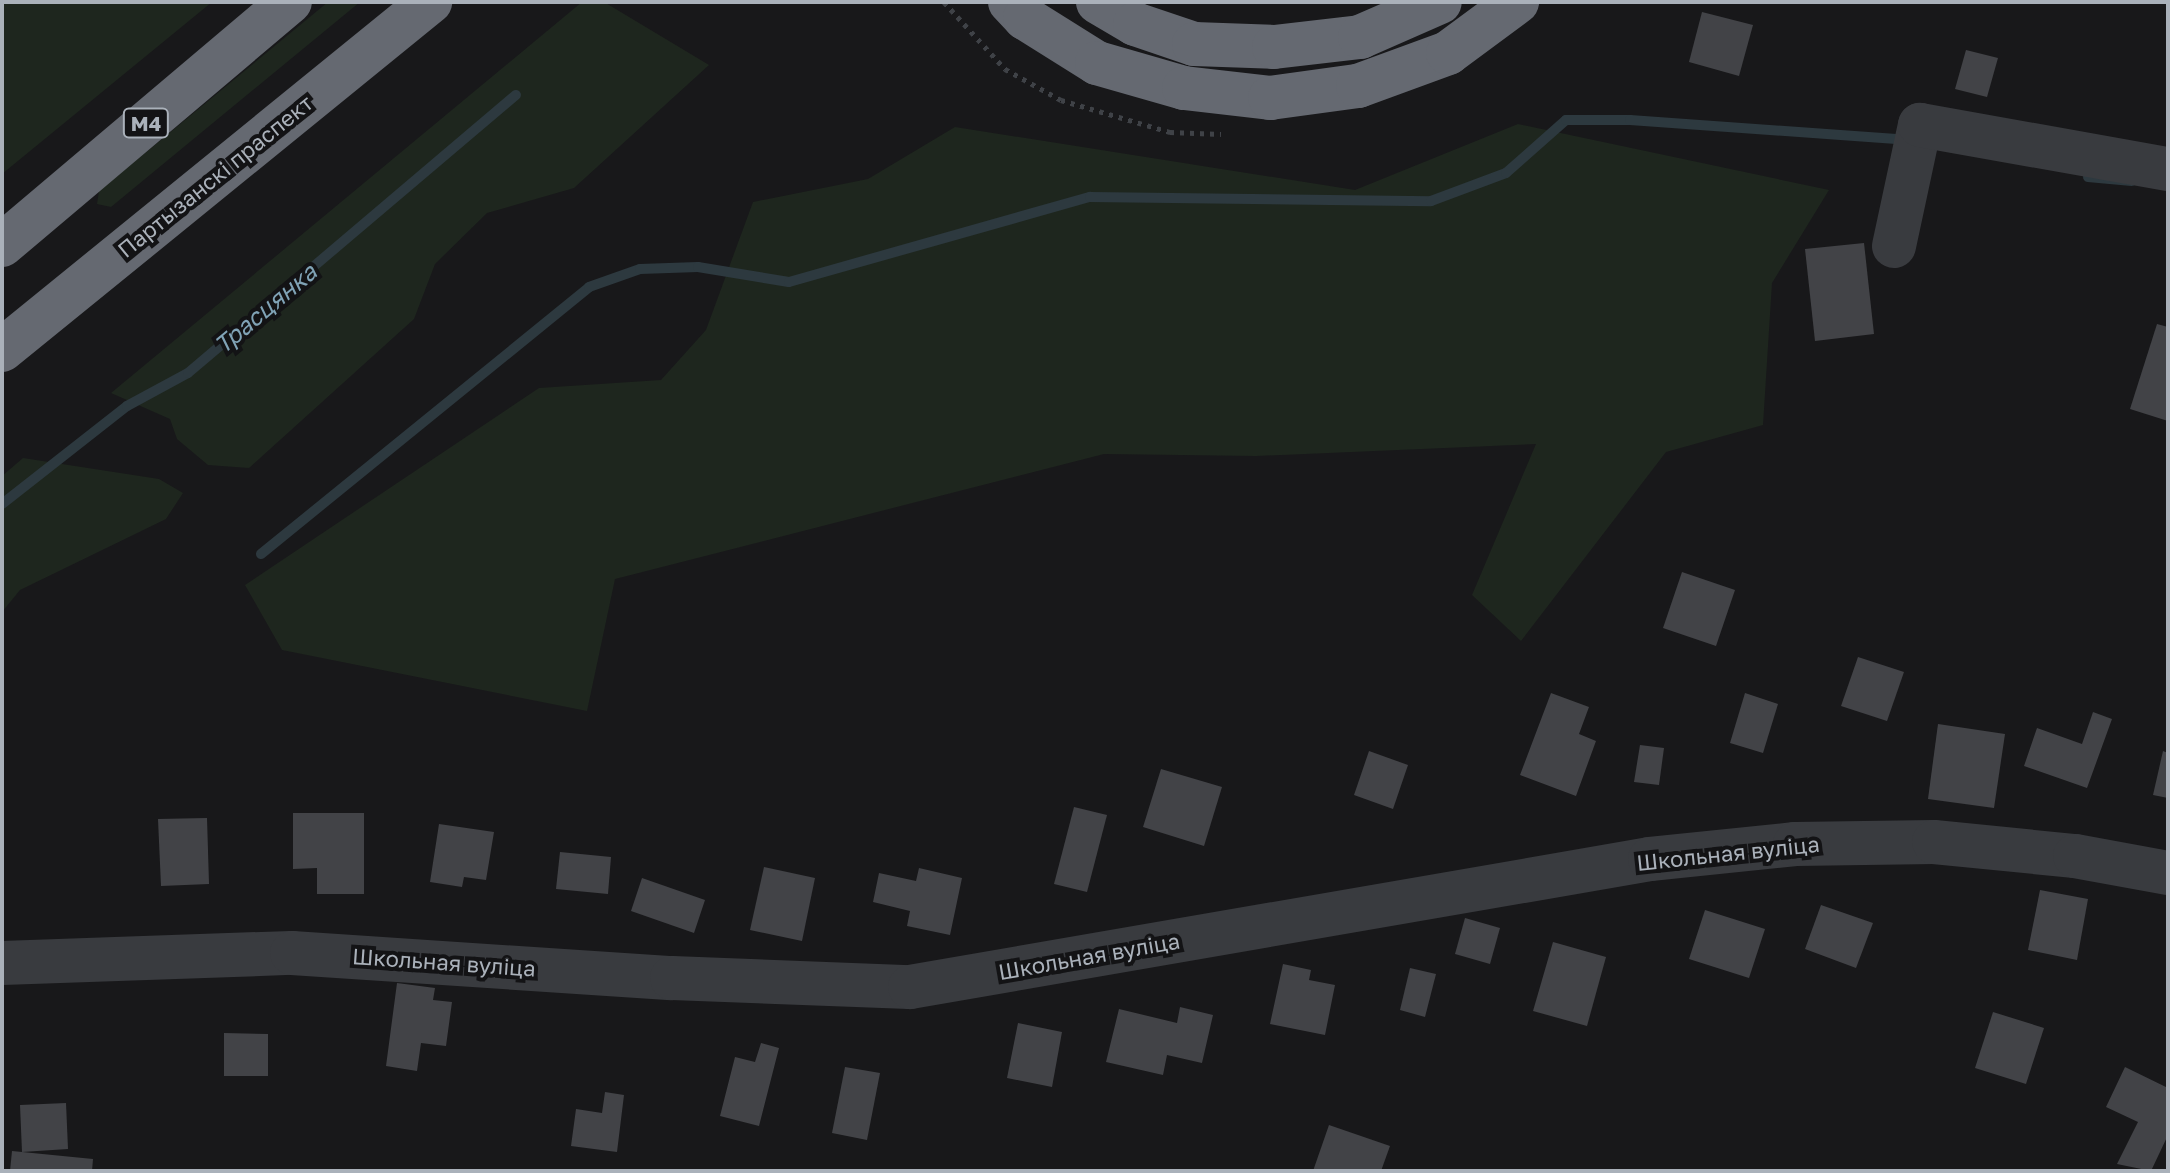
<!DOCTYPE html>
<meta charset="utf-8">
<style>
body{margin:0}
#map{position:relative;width:2170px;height:1173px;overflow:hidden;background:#18181a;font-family:"Golos Text",sans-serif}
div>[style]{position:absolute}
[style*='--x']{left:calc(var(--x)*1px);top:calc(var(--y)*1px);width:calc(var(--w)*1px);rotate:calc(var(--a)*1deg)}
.green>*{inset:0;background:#1e261e}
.stream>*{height:10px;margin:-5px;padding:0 5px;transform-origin:5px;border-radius:5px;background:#2d393f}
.building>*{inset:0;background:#424347}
.path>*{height:5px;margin-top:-2.5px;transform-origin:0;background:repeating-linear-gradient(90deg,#3f4247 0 4px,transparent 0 10px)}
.minor>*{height:44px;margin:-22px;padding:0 22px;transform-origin:22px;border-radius:22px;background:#393b3f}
.highway>*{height:44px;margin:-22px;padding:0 22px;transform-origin:22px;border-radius:22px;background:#656971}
span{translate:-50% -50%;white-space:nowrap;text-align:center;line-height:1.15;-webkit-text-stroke:8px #131315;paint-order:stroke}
.shield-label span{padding:2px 6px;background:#131315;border:2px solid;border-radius:6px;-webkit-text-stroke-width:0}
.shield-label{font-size:20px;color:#aab1ba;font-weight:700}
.street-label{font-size:22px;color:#aab1ba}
.water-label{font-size:24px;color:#80a3b6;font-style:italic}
.frame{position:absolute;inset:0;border:4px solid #aab1ba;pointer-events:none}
</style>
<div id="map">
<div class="green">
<div style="clip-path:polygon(2px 2px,212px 2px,2px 174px)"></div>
<div style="clip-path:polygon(328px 2px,360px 2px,111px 207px,97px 204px,99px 191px)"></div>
<div style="clip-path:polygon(582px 2px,604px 2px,709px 65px,574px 188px,487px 213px,435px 264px,414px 319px,249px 468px,208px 465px,177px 439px,170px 419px,111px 393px)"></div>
<div style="clip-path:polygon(1518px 124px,1829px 190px,1772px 283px,1763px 425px,1666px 452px,1521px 641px,1472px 595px,1536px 444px,1256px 456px,1104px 454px,615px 579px,587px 711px,282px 650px,245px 585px,539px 388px,661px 380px,706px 330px,753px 202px,868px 179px,955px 127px,1355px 190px)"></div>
<div style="clip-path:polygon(23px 458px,159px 479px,183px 493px,166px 519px,20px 590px,2px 612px,2px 476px)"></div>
</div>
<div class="stream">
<div style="--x:2088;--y:177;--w:44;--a:5.2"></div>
<div style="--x:2;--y:504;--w:159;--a:-38.1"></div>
<div style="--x:127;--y:406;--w:69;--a:-28.4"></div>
<div style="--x:188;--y:373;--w:430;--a:-40.3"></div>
<div style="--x:261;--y:554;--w:423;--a:-39.1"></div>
<div style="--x:589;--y:287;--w:54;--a:-19.4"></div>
<div style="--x:640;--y:269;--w:58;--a:-2"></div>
<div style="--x:698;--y:267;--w:92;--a:9.4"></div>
<div style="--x:789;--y:282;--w:313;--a:-15.8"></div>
<div style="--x:1090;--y:197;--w:341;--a:0.7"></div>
<div style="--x:1431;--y:201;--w:80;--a:-20.5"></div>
<div style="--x:1506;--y:173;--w:80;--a:-41.5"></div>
<div style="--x:1566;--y:120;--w:64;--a:0"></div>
<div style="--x:1630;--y:120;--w:267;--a:4.1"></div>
</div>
<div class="building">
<div style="clip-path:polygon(1702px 12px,1753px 25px,1739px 76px,1689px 62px)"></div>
<div style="clip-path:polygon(1966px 50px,1998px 58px,1987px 97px,1955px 89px)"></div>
<div style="clip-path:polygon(1864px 243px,1874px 334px,1815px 341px,1805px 249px)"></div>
<div style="clip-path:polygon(2157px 324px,2168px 327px,2168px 421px,2130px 409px)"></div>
<div style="clip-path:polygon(1682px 572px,1735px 590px,1716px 646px,1663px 628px)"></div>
<div style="clip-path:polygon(1858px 657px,1904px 672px,1887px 721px,1841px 706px)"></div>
<div style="clip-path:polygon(1551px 693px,1589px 707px,1579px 734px,1596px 741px,1576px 796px,1520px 775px)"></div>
<div style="clip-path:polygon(1745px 693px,1778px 704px,1763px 753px,1730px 743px)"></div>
<div style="clip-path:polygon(2093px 712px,2112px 719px,2087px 788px,2024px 766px,2037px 728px,2082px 744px)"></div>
<div style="clip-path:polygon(1938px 724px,2005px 734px,1994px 808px,1928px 799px)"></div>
<div style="clip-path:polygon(1640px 745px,1664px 748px,1659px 785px,1634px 782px)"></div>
<div style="clip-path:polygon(1369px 751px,1408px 765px,1393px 809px,1354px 795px)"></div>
<div style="clip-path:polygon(2163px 751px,2168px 753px,2168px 798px,2153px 795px)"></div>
<div style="clip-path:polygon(1161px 769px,1222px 787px,1204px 846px,1143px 827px)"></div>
<div style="clip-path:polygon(1074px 807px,1107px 815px,1087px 892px,1054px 884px)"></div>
<div style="clip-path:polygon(293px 813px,364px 813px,364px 894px,317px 894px,317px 868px,293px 869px)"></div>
<div style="clip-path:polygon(207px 818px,209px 884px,161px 886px,158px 819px)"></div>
<div style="clip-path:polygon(439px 824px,494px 832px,486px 880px,464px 877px,462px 887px,430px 882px)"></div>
<div style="clip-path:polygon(560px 852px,611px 857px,608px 894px,556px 889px)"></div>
<div style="clip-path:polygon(764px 867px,815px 878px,802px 941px,750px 930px)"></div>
<div style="clip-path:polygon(919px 868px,962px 878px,950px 935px,907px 926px,910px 911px,873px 902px,879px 873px,916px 881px)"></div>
<div style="clip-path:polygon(642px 878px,705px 900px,694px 933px,631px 911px)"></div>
<div style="clip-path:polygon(2040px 890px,2088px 899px,2077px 960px,2028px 950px)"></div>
<div style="clip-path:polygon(1821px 905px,1873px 923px,1856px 968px,1805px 949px)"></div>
<div style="clip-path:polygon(1705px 910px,1765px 929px,1749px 978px,1689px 959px)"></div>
<div style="clip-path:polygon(1465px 918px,1500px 928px,1490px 964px,1455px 954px)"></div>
<div style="clip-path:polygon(1553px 942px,1606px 957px,1587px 1026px,1533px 1011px)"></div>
<div style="clip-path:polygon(1283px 964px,1311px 970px,1309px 980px,1335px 985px,1325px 1035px,1270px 1024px)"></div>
<div style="clip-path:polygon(1410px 968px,1436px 974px,1425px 1017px,1400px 1010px)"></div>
<div style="clip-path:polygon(397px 983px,435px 988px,433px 1000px,452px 1002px,446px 1046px,421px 1043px,417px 1071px,386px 1066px)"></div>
<div style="clip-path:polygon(1180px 1007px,1213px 1015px,1202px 1063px,1167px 1055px,1163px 1075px,1106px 1062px,1119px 1009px,1177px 1023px)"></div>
<div style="clip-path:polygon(1993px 1012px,2044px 1028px,2026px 1084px,1975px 1068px)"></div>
<div style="clip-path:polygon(1018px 1023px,1062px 1032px,1052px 1087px,1007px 1078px)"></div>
<div style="clip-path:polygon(224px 1033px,268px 1034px,268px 1076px,224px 1076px)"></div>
<div style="clip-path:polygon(761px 1043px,779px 1048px,759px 1126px,720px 1116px,735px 1057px,755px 1062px)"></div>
<div style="clip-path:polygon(845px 1067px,880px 1073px,867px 1140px,832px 1133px)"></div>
<div style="clip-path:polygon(2125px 1067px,2168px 1088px,2168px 1135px,2151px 1171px,2117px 1164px,2138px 1122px,2106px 1107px)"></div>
<div style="clip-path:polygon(605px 1092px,624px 1095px,617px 1152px,571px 1146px,576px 1109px,602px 1113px)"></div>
<div style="clip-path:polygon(66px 1103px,68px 1149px,22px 1152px,20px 1105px)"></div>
<div style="clip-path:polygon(1329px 1125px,1390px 1146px,1381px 1171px,1313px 1171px)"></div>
<div style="clip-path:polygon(12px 1151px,93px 1159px,92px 1171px,10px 1171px)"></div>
</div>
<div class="path">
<div style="--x:944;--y:2;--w:91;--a:47.7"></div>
<div style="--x:1005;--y:69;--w:64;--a:29"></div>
<div style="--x:1061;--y:100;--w:114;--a:16.4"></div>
<div style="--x:1170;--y:132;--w:51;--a:2.2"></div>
</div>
<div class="minor">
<div style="--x:1894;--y:246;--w:124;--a:-77.9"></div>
<div style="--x:1920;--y:125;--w:252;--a:10.1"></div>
<div style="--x:2;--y:963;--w:290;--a:-2"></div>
<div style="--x:292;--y:953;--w:381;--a:3.8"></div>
<div style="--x:672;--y:978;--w:238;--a:2.2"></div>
<div style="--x:910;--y:987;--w:751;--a:-9.81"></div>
<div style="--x:1650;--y:859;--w:146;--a:-5.9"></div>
<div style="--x:1795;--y:844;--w:139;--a:-0.8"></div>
<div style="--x:1934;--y:842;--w:142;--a:5.7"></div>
<div style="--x:2075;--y:856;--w:95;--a:10.4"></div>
</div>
<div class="highway">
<div style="--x:1010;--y:2;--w:22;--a:47"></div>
<div style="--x:1025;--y:18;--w:85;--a:32"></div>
<div style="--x:1097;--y:63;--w:91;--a:16"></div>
<div style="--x:1184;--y:88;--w:87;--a:6.6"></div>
<div style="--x:1270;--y:98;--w:89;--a:-7.8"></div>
<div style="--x:1358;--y:86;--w:96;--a:-20.1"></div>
<div style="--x:1448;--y:53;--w:86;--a:-36.5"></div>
<div style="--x:1098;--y:2;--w:43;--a:30.7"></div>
<div style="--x:1135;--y:24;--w:62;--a:18.7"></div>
<div style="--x:1194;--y:44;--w:80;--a:2.1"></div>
<div style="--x:1274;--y:47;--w:87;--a:-6.6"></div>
<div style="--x:1360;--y:37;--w:87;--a:-23.6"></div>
<div style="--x:2;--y:245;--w:377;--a:-40.2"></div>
<div style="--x:2;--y:350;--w:552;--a:-39.11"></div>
</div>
<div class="shield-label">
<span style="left:146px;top:123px">М4</span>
</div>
<div class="street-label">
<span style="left:215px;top:176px;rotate:-39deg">Партызанскі праспект</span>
<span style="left:1728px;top:853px;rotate:-6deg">Школьная вуліца</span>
<span style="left:1089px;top:956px;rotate:-10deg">Школьная вуліца</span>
<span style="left:444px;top:962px;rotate:4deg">Школьная вуліца</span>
</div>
<div class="water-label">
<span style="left:265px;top:308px;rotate:-40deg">Трасцянка</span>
</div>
<div class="frame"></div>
</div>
